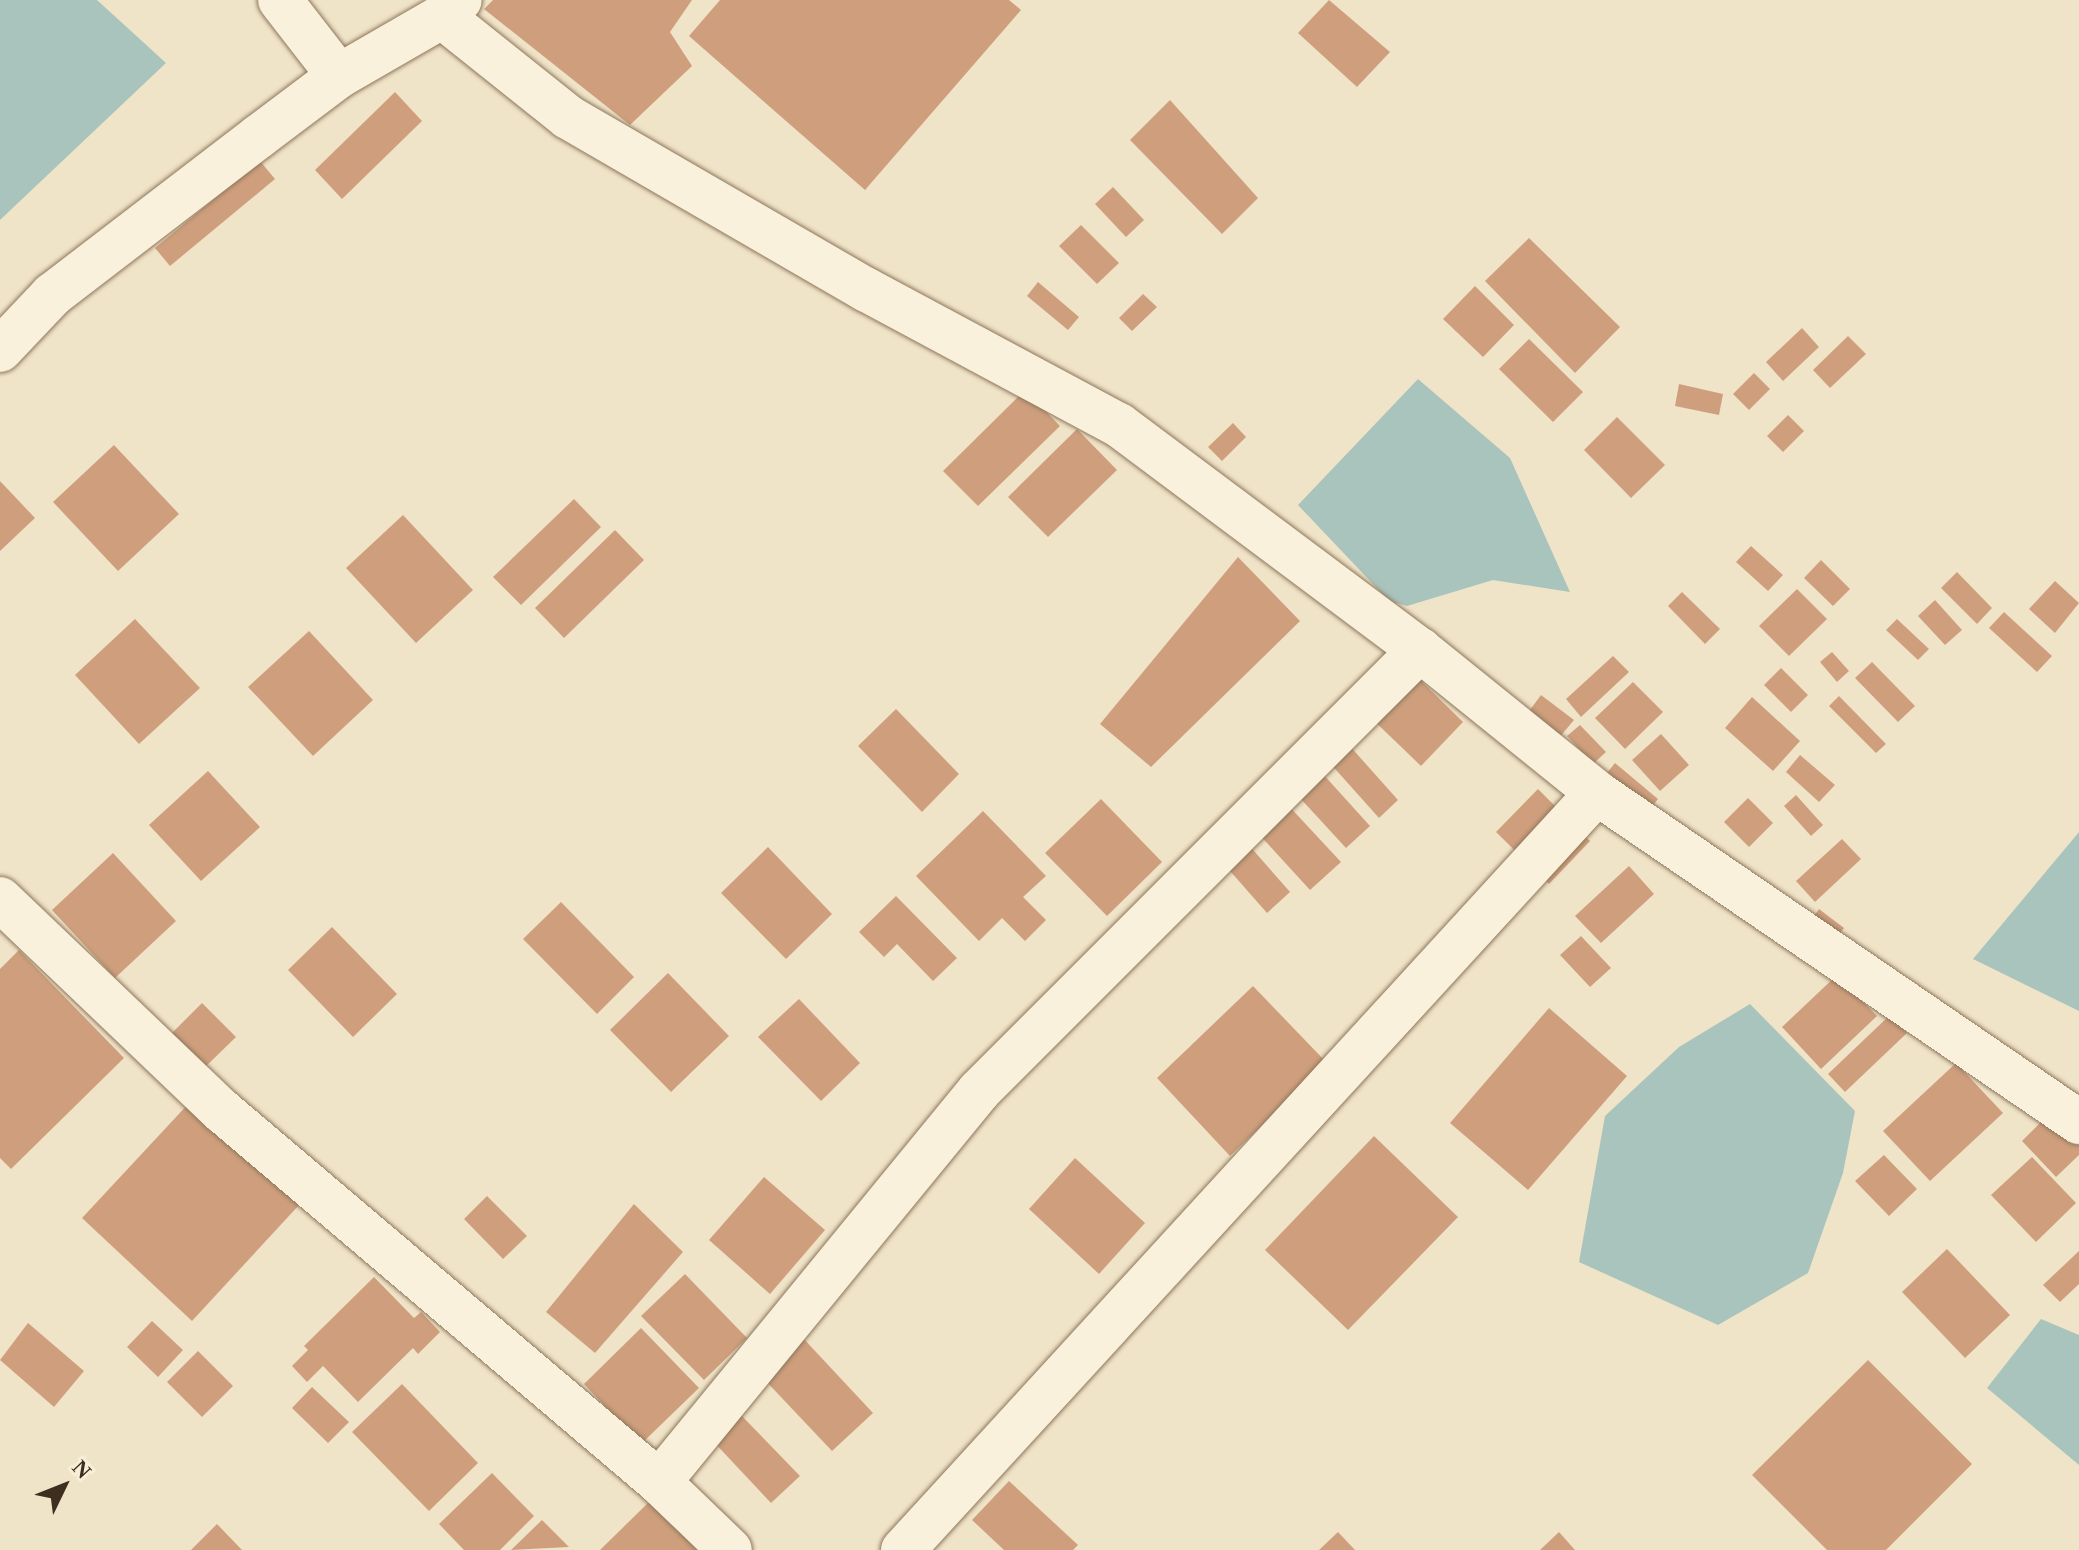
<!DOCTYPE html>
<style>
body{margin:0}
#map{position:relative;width:2079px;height:1550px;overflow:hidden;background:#f0e4c8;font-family:Georgia,serif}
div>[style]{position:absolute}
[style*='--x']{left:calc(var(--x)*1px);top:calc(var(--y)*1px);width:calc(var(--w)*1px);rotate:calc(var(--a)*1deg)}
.water>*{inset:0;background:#a9c4bc}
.building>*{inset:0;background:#cf9f7d}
.roads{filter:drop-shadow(0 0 2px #8d765c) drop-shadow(0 0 2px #8d765c)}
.minor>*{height:44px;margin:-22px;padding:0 22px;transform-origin:22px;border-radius:22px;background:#faf1dc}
span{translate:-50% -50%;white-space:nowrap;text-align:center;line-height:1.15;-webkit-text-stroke:8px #f7eed8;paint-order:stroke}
.north{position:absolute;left:24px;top:1446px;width:80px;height:80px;-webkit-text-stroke:6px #f7eed8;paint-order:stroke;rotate:47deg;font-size:22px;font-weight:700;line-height:32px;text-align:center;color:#3d2e20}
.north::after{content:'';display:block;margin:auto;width:28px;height:36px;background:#3d2e20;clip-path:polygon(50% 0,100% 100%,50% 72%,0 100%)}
</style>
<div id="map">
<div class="water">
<div style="clip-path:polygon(0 0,97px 0,166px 63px,0 220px)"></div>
<div style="clip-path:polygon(1418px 379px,1510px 458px,1570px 592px,1493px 580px,1407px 606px,1389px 601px,1298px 505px)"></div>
<div style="clip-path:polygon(2079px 832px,2079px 1011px,1973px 959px)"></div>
<div style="clip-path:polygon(1750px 1004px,1855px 1111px,1843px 1173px,1808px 1273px,1718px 1325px,1579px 1262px,1605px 1116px,1679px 1047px)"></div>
<div style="clip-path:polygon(2041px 1319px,2079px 1335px,2079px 1465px,1987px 1388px)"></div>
</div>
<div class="building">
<div style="clip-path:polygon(493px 0,692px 0,670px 32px,692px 66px,630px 125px,484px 9px)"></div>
<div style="clip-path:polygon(720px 0,1009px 0,1021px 10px,865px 190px,689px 36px)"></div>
<div style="clip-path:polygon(1329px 0,1390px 52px,1357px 87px,1298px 33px)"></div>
<div style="clip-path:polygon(395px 92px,422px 121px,342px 199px,315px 170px)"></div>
<div style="clip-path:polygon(1170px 100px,1258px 198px,1222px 234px,1130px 140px)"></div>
<div style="clip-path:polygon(260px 161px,275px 179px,170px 266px,155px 248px)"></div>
<div style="clip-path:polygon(1113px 187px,1144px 220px,1126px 237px,1095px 204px)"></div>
<div style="clip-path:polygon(1081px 225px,1119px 263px,1097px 284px,1059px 246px)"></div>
<div style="clip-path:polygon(1529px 238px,1620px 327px,1575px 373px,1485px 281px)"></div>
<div style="clip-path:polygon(1038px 282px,1079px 317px,1068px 330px,1027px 296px)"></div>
<div style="clip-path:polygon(1475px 286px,1514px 325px,1483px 357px,1443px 319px)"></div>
<div style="clip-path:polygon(1143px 294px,1157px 307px,1132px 331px,1119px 318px)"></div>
<div style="clip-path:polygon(1802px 328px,1819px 347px,1783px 381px,1766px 362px)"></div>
<div style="clip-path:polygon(1848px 336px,1866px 354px,1830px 388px,1813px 370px)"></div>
<div style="clip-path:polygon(1529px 339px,1583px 392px,1553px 422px,1499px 369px)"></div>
<div style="clip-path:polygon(1754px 373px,1770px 389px,1749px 410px,1733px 394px)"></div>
<div style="clip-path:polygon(1679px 384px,1723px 394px,1719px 415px,1675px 406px)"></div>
<div style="clip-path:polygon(1025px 390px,1060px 426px,978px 506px,943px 471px)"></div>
<div style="clip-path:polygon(1788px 415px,1804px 431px,1783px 452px,1767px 436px)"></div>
<div style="clip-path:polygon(1617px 417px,1665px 465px,1631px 498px,1584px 450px)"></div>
<div style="clip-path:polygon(1233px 423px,1246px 437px,1222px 461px,1208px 447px)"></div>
<div style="clip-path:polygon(1077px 429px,1117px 470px,1048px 537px,1008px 497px)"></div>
<div style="clip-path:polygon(114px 445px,179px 514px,118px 571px,53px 502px)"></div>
<div style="clip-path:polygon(0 481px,35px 518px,0 551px)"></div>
<div style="clip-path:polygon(574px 499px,601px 527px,521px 605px,493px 577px)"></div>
<div style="clip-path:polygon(403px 515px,473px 590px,416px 643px,346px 568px)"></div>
<div style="clip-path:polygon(615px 530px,644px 560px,564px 638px,535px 608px)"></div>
<div style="clip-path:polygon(1751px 546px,1783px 575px,1768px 591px,1736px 562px)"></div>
<div style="clip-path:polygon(1238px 557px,1300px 621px,1151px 767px,1100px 724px)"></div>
<div style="clip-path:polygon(1821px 560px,1850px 589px,1833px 606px,1804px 578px)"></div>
<div style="clip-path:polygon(1957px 572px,1992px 608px,1977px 624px,1941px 588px)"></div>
<div style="clip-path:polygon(2055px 581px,2079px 603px,2055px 633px,2029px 609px)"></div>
<div style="clip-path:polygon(1797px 589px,1827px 619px,1789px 656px,1759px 626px)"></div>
<div style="clip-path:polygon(1682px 592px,1720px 629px,1705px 644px,1668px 606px)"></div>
<div style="clip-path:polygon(1935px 600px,1962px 630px,1945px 645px,1918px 616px)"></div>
<div style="clip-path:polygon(2004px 612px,2052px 656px,2037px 672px,1989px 628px)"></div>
<div style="clip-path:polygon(135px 619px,200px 688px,139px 744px,75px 675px)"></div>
<div style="clip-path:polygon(1897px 619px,1929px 649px,1918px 660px,1886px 630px)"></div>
<div style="clip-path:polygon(309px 631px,373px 700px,313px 756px,248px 687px)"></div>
<div style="clip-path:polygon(1832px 652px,1849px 671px,1837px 682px,1820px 662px)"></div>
<div style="clip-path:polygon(1613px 656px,1629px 672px,1581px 717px,1566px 699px)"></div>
<div style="clip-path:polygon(1872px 662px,1915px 706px,1898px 722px,1855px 678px)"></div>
<div style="clip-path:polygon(1781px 668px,1808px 695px,1791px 712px,1764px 685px)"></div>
<div style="clip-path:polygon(1410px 670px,1463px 722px,1421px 766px,1367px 714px)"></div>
<div style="clip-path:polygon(1633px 682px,1663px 712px,1625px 749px,1595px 718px)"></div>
<div style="clip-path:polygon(1541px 695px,1574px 720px,1558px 739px,1527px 714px)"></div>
<div style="clip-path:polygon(1839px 696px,1886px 744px,1876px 753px,1829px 706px)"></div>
<div style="clip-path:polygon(1752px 697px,1800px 741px,1773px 771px,1725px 728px)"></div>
<div style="clip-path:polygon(896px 709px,959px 774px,922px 812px,858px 746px)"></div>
<div style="clip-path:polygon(1580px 725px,1606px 752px,1593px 764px,1567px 736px)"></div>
<div style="clip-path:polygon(1661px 734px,1689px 765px,1660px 791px,1632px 760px)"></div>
<div style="clip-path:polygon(1340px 735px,1398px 800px,1379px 818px,1320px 752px)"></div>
<div style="clip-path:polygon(1800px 755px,1835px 785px,1819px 802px,1786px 772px)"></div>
<div style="clip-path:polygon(1313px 763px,1370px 826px,1346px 848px,1288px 785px)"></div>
<div style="clip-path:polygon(1615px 763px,1658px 799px,1650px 809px,1607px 773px)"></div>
<div style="clip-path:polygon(208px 771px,260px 827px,201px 881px,149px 825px)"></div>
<div style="clip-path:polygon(1538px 789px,1590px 841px,1549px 884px,1496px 832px)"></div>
<div style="clip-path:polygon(1796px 795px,1823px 825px,1811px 836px,1784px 806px)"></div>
<div style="clip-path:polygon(1748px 798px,1773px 823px,1749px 847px,1724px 822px)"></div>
<div style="clip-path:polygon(1101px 799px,1162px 862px,1107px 916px,1045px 853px)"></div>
<div style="clip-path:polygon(1287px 804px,1341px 862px,1310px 890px,1257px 832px)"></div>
<div style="clip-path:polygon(983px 811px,1046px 876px,1023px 897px,1046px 920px,1025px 941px,1002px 918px,979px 941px,916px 876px)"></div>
<div style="clip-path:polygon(1842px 839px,1861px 859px,1815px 902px,1796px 881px)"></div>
<div style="clip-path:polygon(1247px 843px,1290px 892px,1267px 913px,1223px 863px)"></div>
<div style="clip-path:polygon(768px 847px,832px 914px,786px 959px,721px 893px)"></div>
<div style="clip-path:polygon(113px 853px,176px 921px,115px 978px,52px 910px)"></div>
<div style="clip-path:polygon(1629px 866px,1654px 894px,1601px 943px,1575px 916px)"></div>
<div style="clip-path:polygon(896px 896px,957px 958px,933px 981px,897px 944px,884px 957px,859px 932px)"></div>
<div style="clip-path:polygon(561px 902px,634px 977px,597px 1014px,523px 939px)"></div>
<div style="clip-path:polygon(1819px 909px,1844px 928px,1836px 938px,1811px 920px)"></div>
<div style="clip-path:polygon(332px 927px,397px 994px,353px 1037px,288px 970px)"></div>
<div style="clip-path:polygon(1581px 936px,1611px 968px,1590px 987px,1560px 955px)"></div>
<div style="clip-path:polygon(19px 950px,124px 1058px,11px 1169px,0 1158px,0 969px)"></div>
<div style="clip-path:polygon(668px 973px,729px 1036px,671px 1092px,610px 1030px)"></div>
<div style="clip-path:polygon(1837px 975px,1877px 1016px,1821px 1069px,1782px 1027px)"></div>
<div style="clip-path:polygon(1253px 986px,1327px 1063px,1230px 1156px,1157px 1078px)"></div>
<div style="clip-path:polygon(799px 999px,860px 1063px,821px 1101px,758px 1037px)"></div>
<div style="clip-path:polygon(202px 1003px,236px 1037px,200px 1072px,167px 1038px)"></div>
<div style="clip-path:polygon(1549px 1008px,1627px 1076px,1528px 1190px,1450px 1123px)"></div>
<div style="clip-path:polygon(1890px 1015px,1907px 1033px,1845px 1092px,1828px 1074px)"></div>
<div style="clip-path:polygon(1956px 1063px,2003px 1113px,1930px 1181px,1883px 1131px)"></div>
<div style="clip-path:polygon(190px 1102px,300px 1204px,192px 1321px,82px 1218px)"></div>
<div style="clip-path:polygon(2052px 1111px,2079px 1140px,2079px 1155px,2056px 1177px,2022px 1141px)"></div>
<div style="clip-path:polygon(1374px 1136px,1458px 1217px,1348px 1330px,1265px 1250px)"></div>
<div style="clip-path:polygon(1884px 1155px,1917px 1189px,1889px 1216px,1855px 1181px)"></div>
<div style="clip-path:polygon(2032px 1157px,2076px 1203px,2036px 1242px,1991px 1195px)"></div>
<div style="clip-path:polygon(1075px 1158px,1145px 1223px,1099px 1274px,1029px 1209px)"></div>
<div style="clip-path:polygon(764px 1177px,825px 1230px,770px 1294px,709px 1240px)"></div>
<div style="clip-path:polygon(487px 1196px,527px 1236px,503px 1259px,464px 1219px)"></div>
<div style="clip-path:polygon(634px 1204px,683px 1252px,595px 1353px,546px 1312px)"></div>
<div style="clip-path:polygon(1947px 1249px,2010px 1315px,1965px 1358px,1902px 1292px)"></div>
<div style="clip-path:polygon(2079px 1251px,2079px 1284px,2060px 1302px,2043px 1285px)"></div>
<div style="clip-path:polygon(685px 1274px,747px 1338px,704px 1380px,641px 1316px)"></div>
<div style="clip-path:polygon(374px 1277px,414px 1318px,421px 1312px,440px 1332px,418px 1354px,413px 1348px,358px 1402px,323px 1366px,307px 1382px,292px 1366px,308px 1350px,304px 1346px)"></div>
<div style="clip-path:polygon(152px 1321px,183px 1350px,158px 1377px,127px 1347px)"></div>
<div style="clip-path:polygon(28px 1323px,84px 1371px,54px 1407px,0 1360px)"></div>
<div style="clip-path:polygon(641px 1328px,699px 1388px,641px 1444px,584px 1384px)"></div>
<div style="clip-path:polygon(802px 1337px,873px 1413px,832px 1451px,761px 1376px)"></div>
<div style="clip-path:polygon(198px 1351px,233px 1386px,202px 1417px,167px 1382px)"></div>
<div style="clip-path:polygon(1868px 1360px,1972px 1464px,1886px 1550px,1827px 1550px,1752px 1475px)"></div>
<div style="clip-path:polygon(402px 1384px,478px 1463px,429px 1511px,352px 1432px)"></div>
<div style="clip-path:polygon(312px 1387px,349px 1422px,328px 1443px,292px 1408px)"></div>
<div style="clip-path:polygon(739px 1413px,800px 1476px,771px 1503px,711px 1439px)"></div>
<div style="clip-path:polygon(492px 1473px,534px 1516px,500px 1550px,464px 1550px,439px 1524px)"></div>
<div style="clip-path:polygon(1009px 1481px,1078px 1545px,1073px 1550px,1004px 1550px,972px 1520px)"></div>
<div style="clip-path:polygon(650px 1501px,697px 1550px,600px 1550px)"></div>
<div style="clip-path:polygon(542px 1520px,569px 1547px,511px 1550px)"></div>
<div style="clip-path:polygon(217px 1524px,242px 1550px,191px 1550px)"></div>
<div style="clip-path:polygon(1338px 1532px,1355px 1550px,1319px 1550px)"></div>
<div style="clip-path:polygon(1559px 1532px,1575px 1550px,1540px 1550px)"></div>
</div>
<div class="roads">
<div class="minor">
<div style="--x:280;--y:0;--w:96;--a:52.2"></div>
<div style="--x:454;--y:26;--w:146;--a:38.6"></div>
<div style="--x:568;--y:117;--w:345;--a:30.1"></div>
<div style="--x:867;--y:290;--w:286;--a:28.2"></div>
<div style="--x:1119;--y:425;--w:376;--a:36.8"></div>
<div style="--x:1420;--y:650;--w:228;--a:38.9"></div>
<div style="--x:1597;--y:793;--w:584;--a:34.32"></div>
<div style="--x:0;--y:350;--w:76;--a:-46.6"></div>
<div style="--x:52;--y:295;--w:260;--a:-37.5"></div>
<div style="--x:258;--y:137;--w:101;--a:-37"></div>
<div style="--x:339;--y:76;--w:118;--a:-30"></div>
<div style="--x:441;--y:17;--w:25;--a:-42"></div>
<div style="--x:0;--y:899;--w:307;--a:43.7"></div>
<div style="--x:222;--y:1111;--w:573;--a:40.33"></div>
<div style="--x:659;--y:1482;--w:98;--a:43.8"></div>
<div style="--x:659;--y:1482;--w:505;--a:-50.7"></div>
<div style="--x:979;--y:1091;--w:624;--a:-45"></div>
<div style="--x:903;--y:1550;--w:1027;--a:-47.49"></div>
</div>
</div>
<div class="north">N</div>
</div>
